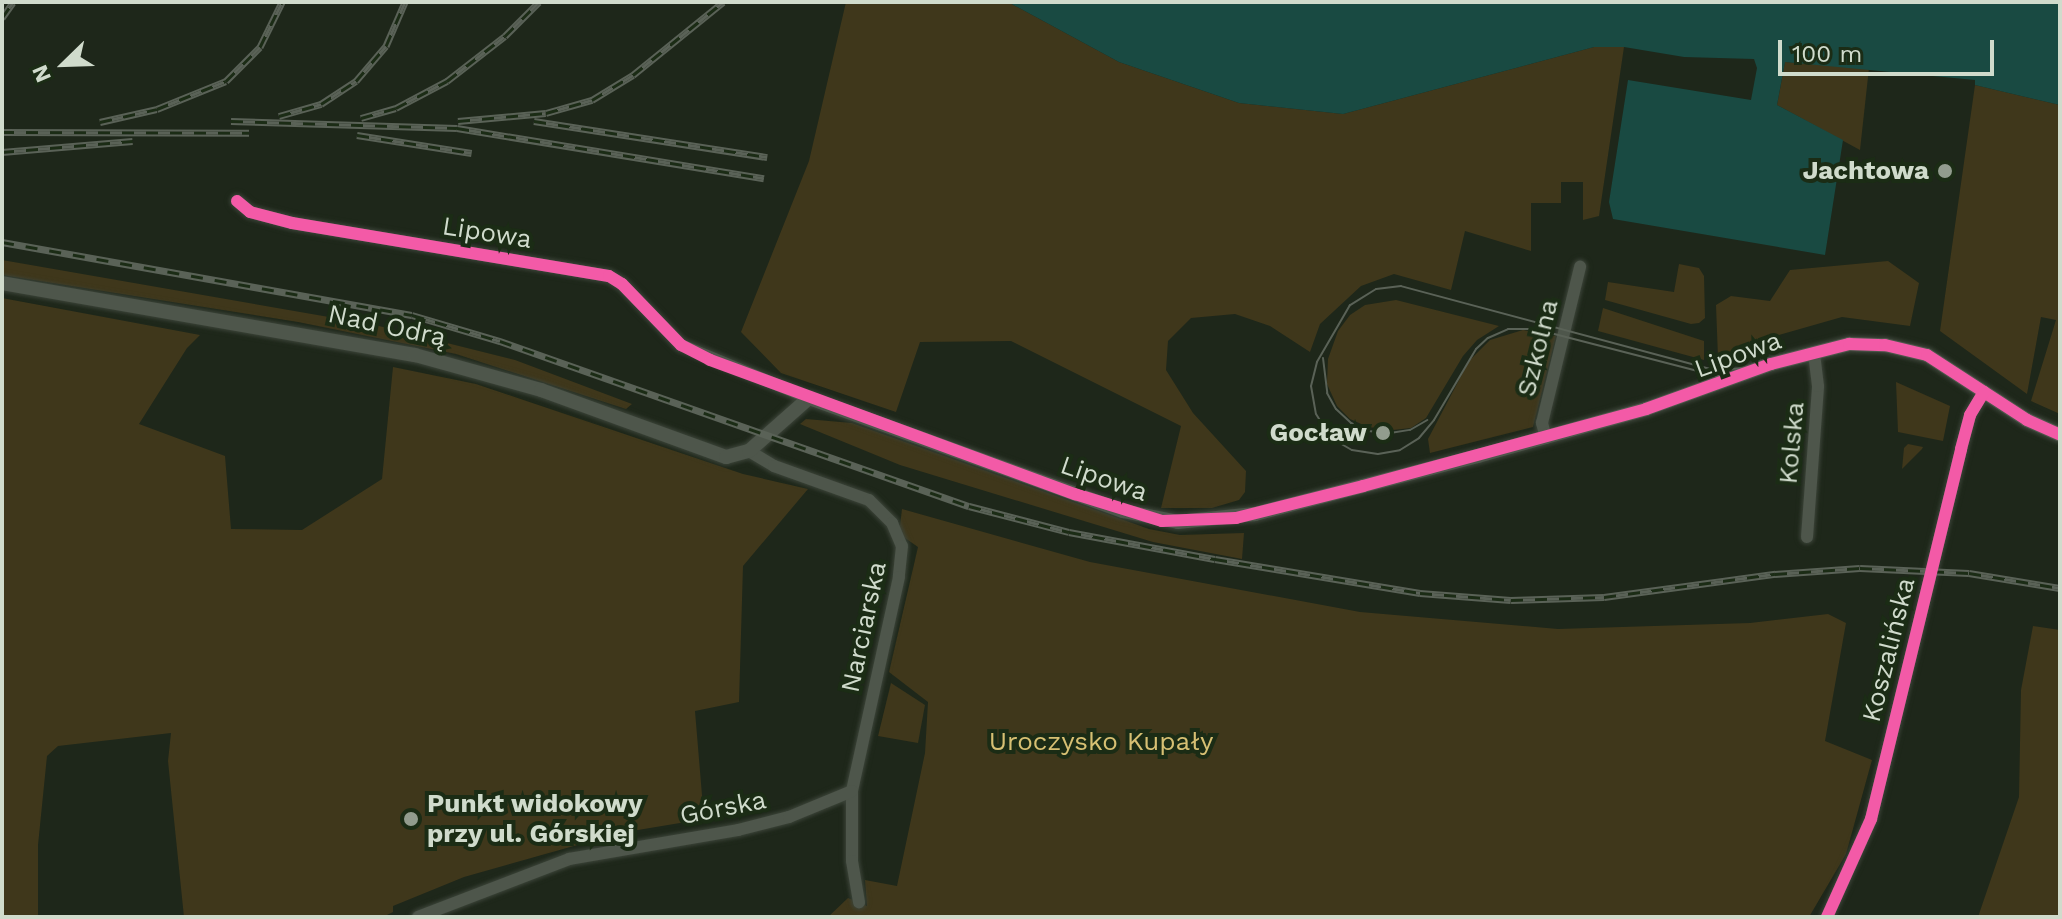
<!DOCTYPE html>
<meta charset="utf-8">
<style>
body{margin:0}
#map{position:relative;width:2062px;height:919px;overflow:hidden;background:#1e271a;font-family:"Work Sans",sans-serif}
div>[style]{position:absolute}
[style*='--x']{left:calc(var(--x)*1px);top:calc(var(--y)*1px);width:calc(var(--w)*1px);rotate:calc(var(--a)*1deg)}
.green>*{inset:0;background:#3f371b}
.water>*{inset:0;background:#194a42}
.roads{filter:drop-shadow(0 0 2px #3c4439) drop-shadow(0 0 2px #3c4439)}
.minor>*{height:12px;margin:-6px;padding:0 6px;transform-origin:6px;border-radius:6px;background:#4e564b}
.tertiary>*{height:14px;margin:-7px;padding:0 7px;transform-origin:7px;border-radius:7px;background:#4e564b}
.tram>*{height:2px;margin:-1px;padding:0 1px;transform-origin:1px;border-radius:1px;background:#5a6257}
.rail>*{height:7px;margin-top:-3.5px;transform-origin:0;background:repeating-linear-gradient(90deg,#1b2c15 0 12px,#5a6257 0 24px);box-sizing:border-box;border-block:2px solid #5a6257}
.cycleway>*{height:12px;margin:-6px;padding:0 6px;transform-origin:6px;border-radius:6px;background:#f35aa7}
.dots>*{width:22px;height:22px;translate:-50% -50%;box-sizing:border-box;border:4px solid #1b2c15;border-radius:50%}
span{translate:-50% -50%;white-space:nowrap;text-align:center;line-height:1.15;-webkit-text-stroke:8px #1b2c15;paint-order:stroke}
.poi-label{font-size:26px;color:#d0dbcc;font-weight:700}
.right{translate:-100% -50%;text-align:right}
.left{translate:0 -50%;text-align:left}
.street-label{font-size:26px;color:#d0dbcc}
.park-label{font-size:26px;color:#d7c073}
.frame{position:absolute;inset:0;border:4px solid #d0dbcc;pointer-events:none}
.north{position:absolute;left:24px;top:24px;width:80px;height:80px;-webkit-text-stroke:6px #1b2c15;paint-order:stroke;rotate:247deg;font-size:22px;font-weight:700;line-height:32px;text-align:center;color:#d0dbcc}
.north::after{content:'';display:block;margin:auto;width:28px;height:36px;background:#d0dbcc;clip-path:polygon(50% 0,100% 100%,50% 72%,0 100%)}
.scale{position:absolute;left:1778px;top:40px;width:216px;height:36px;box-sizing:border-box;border:4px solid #d0dbcc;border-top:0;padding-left:10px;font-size:24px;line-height:28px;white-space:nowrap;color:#d0dbcc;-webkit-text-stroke:6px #1b2c15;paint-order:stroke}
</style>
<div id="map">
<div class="green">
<div style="clip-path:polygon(846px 2px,1008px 2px,1119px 62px,1239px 103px,1343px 114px,1594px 47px,1624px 47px,1599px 216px,1583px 220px,1583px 182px,1561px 182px,1561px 203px,1531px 203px,1531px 251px,1465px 231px,1451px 290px,1394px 274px,1361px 286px,1320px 324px,1310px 352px,1270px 326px,1235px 314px,1191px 318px,1168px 341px,1166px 370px,1193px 413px,1246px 471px,1245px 492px,1239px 500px,1212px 508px,1161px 508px,1181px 426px,1011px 341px,920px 342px,896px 412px,781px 373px,741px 332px,809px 161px)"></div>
<div style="clip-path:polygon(1785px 62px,1869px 68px,1860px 150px,1777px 105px)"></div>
<div style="clip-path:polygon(1975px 85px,2060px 105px,2060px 414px,2031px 401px,2056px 320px,2041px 317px,2027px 394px,1940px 331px)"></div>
<div style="clip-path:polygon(2px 260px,375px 325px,515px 360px,632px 404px,626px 409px,456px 354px,298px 322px,2px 275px)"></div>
<div style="clip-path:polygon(1888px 261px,1919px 283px,1910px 326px,1842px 317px,1765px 339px,1718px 358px,1716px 305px,1731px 296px,1770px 301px,1790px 270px)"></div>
<div style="clip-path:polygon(1679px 264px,1699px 268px,1704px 276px,1705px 318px,1699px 323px,1691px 324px,1605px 300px,1608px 282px,1674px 292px)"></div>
<div style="clip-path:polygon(2px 298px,200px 335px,187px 348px,139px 424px,225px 456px,231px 529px,302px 530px,382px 479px,393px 367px,476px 384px,743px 474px,808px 489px,743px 566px,739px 702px,695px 711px,704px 819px,620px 833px,464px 877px,393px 906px,393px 912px,383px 917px,184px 917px,168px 761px,171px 733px,58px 746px,47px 756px,38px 845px,38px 917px,2px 917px)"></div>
<div style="clip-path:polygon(1396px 300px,1499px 326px,1477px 340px,1463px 356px,1426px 418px,1411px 428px,1393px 430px,1368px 427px,1350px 419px,1337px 406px,1327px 384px,1328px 359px,1338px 331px,1350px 315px,1365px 305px)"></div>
<div style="clip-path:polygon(1603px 308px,1704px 341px,1704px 360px,1598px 331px)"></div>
<div style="clip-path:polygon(1523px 330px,1556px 336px,1533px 427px,1430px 453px,1428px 439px,1469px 361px,1490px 340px)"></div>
<div style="clip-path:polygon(1896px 382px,1950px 406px,1943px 441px,1898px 432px)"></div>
<div style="clip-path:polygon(806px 419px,852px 423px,1149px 529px,1180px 535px,1244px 533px,1242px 559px,1153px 542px,900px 465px,800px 424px)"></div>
<div style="clip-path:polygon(1908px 444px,1923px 447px,1922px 449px,1902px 469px,1904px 448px)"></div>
<div style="clip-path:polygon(902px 509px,1090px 562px,1360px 612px,1558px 629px,1750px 623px,1828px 614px,1846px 623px,1825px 741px,1872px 760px,1846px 854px,1809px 917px,828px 917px,848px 898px,867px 906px,865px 880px,897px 886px,925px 753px,928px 702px,889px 672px,918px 547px,899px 534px)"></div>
<div style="clip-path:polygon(2033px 626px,2060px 630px,2060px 917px,1978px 917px,2019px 797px,2021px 690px)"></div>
<div style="clip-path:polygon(891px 683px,925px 705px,918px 743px,878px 736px)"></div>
</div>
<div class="water">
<div style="clip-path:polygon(1008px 2px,2060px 2px,2060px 105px,1975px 85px,1975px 80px,1785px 62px,1777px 105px,1843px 140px,1825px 255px,1613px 219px,1609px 202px,1628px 80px,1751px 100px,1757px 68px,1754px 59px,1684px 57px,1624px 47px,1594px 47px,1343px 114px,1239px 103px,1119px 62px)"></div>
</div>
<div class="roads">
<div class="minor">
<div style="--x:237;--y:201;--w:17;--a:40"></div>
<div style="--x:250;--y:212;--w:43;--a:14.7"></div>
<div style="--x:292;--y:223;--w:321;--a:9.5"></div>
<div style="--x:609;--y:276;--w:15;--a:32"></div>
<div style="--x:622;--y:284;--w:85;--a:46"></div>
<div style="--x:681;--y:345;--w:139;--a:22.5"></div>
<div style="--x:1546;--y:438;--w:16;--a:-105"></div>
<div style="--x:1542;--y:423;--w:161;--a:-76.3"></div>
<div style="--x:749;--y:451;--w:29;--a:31"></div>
<div style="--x:774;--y:466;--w:101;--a:19.7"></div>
<div style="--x:869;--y:500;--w:33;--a:45"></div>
<div style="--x:892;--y:523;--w:25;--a:67"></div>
<div style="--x:902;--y:546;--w:31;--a:96"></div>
<div style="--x:899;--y:577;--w:219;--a:102.4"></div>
<div style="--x:852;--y:791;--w:70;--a:90"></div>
<div style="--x:852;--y:861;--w:42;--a:80.3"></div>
<div style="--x:1807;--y:537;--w:151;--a:-85.8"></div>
<div style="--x:1818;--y:386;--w:34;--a:-97"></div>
<div style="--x:418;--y:917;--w:162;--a:-21"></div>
<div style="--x:569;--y:859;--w:171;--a:-9.7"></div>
<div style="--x:738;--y:830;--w:53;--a:-14.3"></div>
<div style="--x:789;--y:817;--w:68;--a:-22.4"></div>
<div style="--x:1827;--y:917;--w:107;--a:-65.8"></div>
<div style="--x:1871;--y:819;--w:381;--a:-76.3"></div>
<div style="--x:1961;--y:449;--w:35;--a:-75"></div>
<div style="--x:1970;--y:415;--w:27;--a:-59"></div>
</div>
<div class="tertiary">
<div style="--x:2;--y:283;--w:419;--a:9.9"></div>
<div style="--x:415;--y:355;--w:131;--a:15.5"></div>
<div style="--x:541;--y:390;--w:197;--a:19.9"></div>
<div style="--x:726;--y:457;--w:24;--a:-15"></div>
<div style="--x:749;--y:451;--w:80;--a:-41.5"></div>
<div style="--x:809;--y:398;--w:334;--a:19.8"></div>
<div style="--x:1123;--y:511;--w:56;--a:11.3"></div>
<div style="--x:1178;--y:522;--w:77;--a:-5.9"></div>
<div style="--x:1255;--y:514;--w:230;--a:-14.6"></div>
<div style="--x:1478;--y:456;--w:174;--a:-15.6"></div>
<div style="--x:1646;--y:409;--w:133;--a:-19.8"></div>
<div style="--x:1771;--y:364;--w:81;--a:-14.4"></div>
<div style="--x:1849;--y:344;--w:36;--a:2"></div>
<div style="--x:1885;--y:345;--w:43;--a:13.4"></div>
<div style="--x:1927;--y:355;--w:119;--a:33"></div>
<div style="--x:2027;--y:420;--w:36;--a:24"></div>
</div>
</div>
<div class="tram">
<div style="--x:1323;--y:358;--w:35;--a:83"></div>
<div style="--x:1327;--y:393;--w:18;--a:61"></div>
<div style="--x:1336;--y:409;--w:21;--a:43"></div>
<div style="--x:1351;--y:423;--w:19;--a:25"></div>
<div style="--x:1368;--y:431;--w:22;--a:5"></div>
<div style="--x:1390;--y:433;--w:20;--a:-9"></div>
<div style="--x:1410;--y:430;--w:20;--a:-30"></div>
<div style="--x:2060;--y:432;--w:35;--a:-155"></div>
<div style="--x:2028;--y:417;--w:109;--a:-146.6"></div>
<div style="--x:1937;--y:357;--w:39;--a:-161"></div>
<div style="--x:1900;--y:344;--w:57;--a:-178"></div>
<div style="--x:1843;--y:342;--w:101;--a:165.1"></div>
<div style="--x:1745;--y:368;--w:31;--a:176"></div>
<div style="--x:1714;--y:370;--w:324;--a:-165"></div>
<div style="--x:1401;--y:286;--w:25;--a:173"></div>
<div style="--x:1376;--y:289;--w:31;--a:148"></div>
<div style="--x:1350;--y:305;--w:66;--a:120.1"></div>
<div style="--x:1317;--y:362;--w:25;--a:104"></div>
<div style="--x:1311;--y:386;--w:28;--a:80"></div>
<div style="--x:1316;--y:414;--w:28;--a:58"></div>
<div style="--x:1331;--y:438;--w:24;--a:30"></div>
<div style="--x:1352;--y:450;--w:26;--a:9"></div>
<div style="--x:1378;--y:454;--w:22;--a:-10"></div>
<div style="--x:1400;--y:450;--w:22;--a:-32"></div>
<div style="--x:1419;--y:438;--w:23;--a:-50"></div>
<div style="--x:1434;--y:420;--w:82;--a:-59.4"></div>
<div style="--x:1476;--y:349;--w:16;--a:-43"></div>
<div style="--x:1488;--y:338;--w:22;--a:-24"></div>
<div style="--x:1508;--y:329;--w:27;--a:0"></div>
<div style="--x:1535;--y:329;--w:188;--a:14.5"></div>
<div style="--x:1717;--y:376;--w:33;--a:-3"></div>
<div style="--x:1750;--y:374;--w:92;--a:-15.7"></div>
<div style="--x:1839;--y:349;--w:34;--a:-3"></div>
<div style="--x:1873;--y:347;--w:57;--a:13.1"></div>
<div style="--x:1929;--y:360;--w:109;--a:33.4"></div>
<div style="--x:2020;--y:420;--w:44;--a:25.4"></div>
</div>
<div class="rail">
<div style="--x:2;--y:18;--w:19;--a:-55"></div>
<div style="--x:279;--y:116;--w:44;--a:-15.9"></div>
<div style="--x:321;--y:104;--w:42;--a:-33.3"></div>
<div style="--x:356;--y:81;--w:46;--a:-49.4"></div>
<div style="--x:386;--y:46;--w:48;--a:-66.6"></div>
<div style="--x:361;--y:118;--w:36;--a:-16"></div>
<div style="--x:396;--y:108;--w:58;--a:-27.9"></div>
<div style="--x:447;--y:81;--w:73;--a:-37.8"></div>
<div style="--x:505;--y:36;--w:48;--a:-45"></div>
<div style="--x:231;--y:121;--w:226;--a:1.8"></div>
<div style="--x:457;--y:128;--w:311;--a:9.3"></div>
<div style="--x:458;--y:121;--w:88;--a:-5.2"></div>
<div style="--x:546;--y:113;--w:48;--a:-15.8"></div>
<div style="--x:592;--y:100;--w:48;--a:-31.4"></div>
<div style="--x:633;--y:75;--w:116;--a:-39"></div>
<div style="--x:534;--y:121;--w:236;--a:8.8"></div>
<div style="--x:100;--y:122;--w:58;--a:-12.8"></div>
<div style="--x:157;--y:109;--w:74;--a:-22.1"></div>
<div style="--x:226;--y:81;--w:48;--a:-45"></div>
<div style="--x:260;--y:47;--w:50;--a:-63.9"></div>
<div style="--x:2;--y:132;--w:247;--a:0.2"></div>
<div style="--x:357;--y:135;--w:116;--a:8.9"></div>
<div style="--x:2;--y:152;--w:131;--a:-4.8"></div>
<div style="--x:2;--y:242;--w:416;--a:10.1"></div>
<div style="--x:412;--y:315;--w:92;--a:16.5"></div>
<div style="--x:500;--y:341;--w:497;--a:19.4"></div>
<div style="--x:969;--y:506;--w:103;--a:14.6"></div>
<div style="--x:1069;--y:532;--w:148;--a:10.5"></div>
<div style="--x:1215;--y:559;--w:208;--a:9.4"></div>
<div style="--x:1420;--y:593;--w:91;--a:4.4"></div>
<div style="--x:1511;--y:600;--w:93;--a:-1.8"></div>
<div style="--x:1604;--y:597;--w:173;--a:-7.7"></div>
<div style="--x:1775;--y:574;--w:85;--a:-4"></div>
<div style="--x:1860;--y:568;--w:109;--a:2.6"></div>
<div style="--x:1969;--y:573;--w:92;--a:9.4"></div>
</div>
<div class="cycleway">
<div style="--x:237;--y:201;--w:17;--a:40"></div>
<div style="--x:250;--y:212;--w:43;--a:14.7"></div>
<div style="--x:292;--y:223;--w:321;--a:9.5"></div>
<div style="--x:609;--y:276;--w:15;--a:32"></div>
<div style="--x:622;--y:284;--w:85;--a:46"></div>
<div style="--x:681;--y:345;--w:33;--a:27"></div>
<div style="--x:710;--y:360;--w:389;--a:20.2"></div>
<div style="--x:1075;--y:494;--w:91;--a:17.2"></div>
<div style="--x:1162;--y:521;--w:74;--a:-2.3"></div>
<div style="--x:1236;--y:518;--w:131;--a:-14.1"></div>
<div style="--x:1363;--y:486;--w:293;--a:-15.2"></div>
<div style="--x:1646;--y:409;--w:133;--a:-19.8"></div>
<div style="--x:1771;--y:364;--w:81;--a:-14.4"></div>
<div style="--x:1849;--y:344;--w:36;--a:2"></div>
<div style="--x:1885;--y:345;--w:43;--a:13.4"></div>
<div style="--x:1927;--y:355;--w:119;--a:33"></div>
<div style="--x:2027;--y:420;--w:36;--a:24"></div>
<div style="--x:1827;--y:917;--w:107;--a:-65.8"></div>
<div style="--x:1871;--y:819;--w:381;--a:-76.3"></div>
<div style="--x:1961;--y:449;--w:35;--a:-75"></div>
<div style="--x:1970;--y:415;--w:27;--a:-59"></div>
</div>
<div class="dots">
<div style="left:1945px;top:171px;background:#929c8e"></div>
<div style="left:1383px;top:433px;background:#929c8e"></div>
<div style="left:411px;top:819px;background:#929c8e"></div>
</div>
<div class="poi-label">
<span class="right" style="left:1929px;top:171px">Jachtowa</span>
<span class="right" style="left:1367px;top:433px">Gocław</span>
<span class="left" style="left:427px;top:819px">Punkt widokowy<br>przy ul. Górskiej</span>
</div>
<div class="street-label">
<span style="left:487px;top:233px;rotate:9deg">Lipowa</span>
<span style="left:387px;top:326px;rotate:12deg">Nad Odrą</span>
<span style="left:1538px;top:348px;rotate:-76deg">Szkolna</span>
<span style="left:1738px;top:355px;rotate:-20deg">Lipowa</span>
<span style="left:1792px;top:443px;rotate:-85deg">Kolska</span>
<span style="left:1104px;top:479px;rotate:19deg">Lipowa</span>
<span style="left:864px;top:627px;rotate:-78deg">Narciarska</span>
<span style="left:1889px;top:650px;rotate:-76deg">Koszalińska</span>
<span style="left:723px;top:808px;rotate:-11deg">Górska</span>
</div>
<div class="park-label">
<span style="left:1101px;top:742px">Uroczysko Kupały</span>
</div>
<div class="frame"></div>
<div class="north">N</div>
<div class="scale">100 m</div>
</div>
